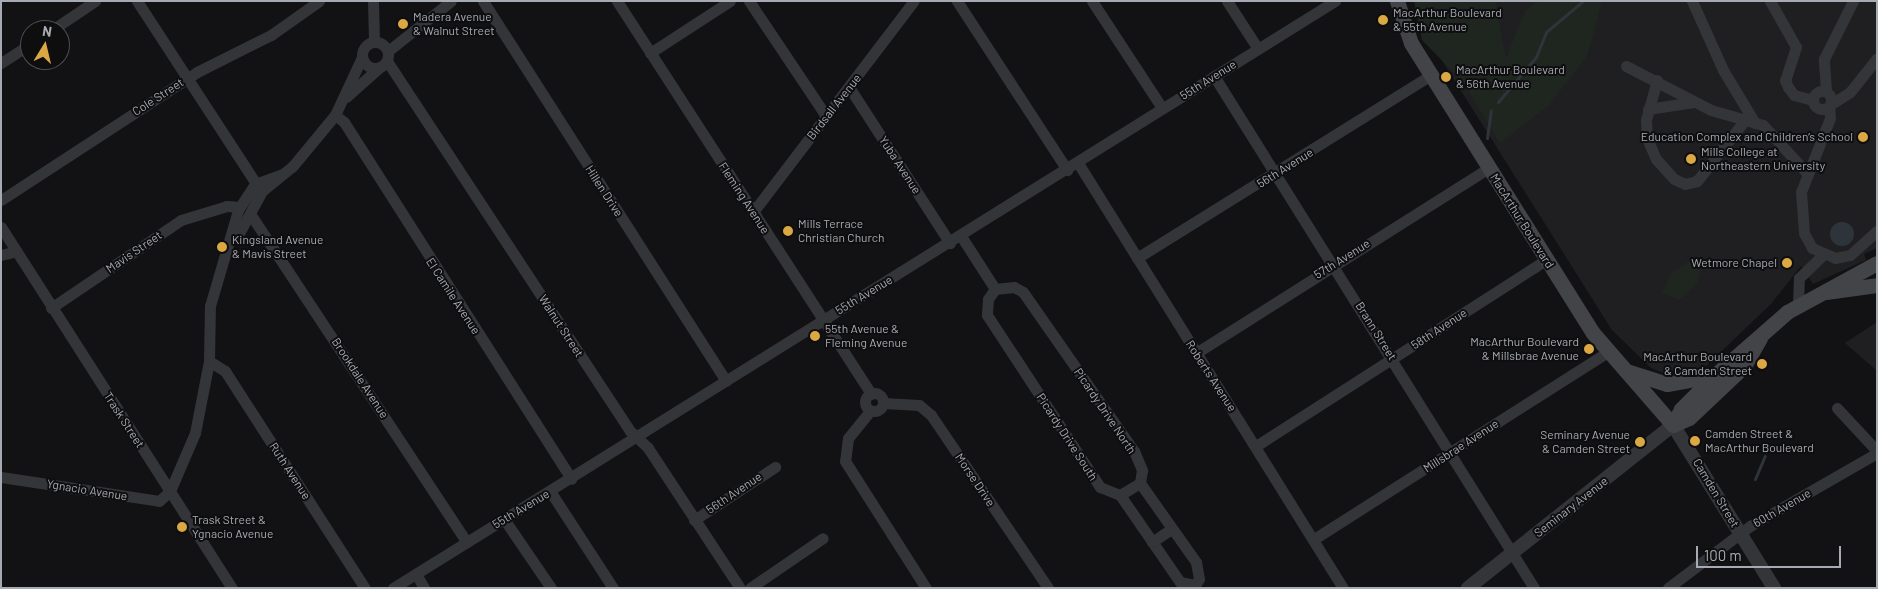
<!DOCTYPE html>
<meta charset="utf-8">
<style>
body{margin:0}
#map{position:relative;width:1878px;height:589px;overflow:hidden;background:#121214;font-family:Barlow,sans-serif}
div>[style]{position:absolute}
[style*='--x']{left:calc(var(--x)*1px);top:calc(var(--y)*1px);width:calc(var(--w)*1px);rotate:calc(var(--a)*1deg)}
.built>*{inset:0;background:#1f1f21}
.green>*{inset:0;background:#1f2620}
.water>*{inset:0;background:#2d353b}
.round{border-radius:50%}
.stream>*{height:3px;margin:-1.5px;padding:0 1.5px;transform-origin:1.5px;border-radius:1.5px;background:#2d353b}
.minor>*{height:11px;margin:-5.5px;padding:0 5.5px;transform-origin:5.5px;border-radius:5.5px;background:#343538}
.minor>.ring{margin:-5.5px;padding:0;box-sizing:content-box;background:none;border:11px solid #343538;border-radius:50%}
.tertiary>*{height:14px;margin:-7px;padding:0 7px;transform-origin:7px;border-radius:7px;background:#343538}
.secondary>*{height:15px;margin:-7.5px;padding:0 7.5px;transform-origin:7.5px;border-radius:7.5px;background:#424448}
.dots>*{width:14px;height:14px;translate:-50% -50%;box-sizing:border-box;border:2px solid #0e0e0f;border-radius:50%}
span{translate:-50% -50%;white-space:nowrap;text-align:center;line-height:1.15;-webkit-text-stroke:4px #0e0e0f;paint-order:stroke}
.poi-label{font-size:12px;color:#a6aab3}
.left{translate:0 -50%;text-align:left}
.right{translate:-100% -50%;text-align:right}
.street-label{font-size:12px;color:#a6aab3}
.frame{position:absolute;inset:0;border:2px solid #a6aab3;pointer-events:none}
.north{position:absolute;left:20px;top:20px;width:50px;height:50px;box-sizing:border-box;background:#0e0e0f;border:1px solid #4b4c51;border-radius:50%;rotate:9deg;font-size:14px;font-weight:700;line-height:20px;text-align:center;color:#a6aab3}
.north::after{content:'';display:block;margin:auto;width:18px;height:22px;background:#dba844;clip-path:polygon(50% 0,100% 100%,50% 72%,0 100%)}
.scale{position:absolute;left:1696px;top:546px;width:145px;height:22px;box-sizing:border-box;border:2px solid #a6aab3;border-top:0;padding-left:6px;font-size:15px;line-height:18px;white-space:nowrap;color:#a6aab3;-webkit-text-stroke:4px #0e0e0f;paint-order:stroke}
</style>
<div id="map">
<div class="built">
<div style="clip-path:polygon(1420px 1px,1877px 1px,1877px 248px,1864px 254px,1866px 260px,1813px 284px,1801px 266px,1771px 304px,1706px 366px,1672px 376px,1651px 368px,1612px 330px,1434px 48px)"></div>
<div style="clip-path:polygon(1877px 322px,1877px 371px,1845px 343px)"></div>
</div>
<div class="green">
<div style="clip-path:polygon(1414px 1px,1495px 1px,1506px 58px,1525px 11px,1538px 1px,1602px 1px,1587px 56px,1549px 105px,1500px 143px,1464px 83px,1422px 40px)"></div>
<div style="clip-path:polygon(1693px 259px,1701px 267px,1697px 284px,1679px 300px,1662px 293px,1671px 273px)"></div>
</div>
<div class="water">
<div class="round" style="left:1830px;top:222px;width:24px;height:24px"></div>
</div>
<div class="stream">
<div style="--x:1498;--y:102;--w:59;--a:-49.8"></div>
<div style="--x:1536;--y:57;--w:27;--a:-68"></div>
<div style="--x:1546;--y:32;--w:48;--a:-40"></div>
<div style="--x:1487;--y:138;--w:28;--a:-82"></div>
<div style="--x:1755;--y:479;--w:25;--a:-67"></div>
</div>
<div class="minor">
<div style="--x:137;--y:1;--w:223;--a:56.9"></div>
<div style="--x:373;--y:1;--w:41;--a:88.6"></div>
<div style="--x:483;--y:1;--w:451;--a:57.4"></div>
<div style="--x:617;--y:1;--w:468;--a:57.1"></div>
<div style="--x:749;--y:1;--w:138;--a:56.2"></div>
<div style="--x:957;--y:1;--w:202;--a:56.9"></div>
<div style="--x:1092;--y:1;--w:128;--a:56.8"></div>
<div style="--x:1227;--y:1;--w:57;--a:57.1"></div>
<div style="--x:1692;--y:1;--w:76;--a:65.8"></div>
<div style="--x:1723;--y:70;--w:62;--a:58.9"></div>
<div style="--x:1770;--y:1;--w:53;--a:60.5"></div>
<div style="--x:1796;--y:47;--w:35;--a:108"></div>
<div style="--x:1785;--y:80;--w:8;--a:67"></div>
<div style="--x:1788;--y:87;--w:10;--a:53"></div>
<div style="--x:1794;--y:95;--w:20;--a:15"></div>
<div style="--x:52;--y:30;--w:52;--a:-34"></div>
<div class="ring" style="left:362px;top:42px;width:15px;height:15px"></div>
<div style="--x:388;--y:51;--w:80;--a:-38.4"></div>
<div style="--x:650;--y:53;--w:95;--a:-33"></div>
<div style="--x:387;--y:61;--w:443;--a:56.7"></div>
<div style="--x:630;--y:431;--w:25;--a:43"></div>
<div style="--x:648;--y:448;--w:168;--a:56.7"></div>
<div style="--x:1;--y:63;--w:35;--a:-33"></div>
<div style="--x:1626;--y:66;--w:96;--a:27.4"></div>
<div style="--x:1711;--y:110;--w:54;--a:16.1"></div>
<div style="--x:1763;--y:125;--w:64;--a:47.5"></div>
<div style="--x:1214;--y:76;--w:604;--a:57.99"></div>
<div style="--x:1657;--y:80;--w:41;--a:105.4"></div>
<div style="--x:1646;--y:120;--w:18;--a:87"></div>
<div style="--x:1647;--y:138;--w:23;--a:67"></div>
<div style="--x:1656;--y:159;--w:27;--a:48"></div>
<div style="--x:1674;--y:179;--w:12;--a:24"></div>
<div style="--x:1685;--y:184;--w:12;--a:-14"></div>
<div style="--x:1697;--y:181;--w:78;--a:-51.8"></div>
<div style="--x:849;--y:87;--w:186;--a:57.1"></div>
<div class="ring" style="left:1813px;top:91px;width:7px;height:7px"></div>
<div style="--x:1826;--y:91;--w:32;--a:-94"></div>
<div style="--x:1824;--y:59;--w:65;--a:-63.4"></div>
<div style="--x:346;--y:97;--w:45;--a:-41.4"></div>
<div style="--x:1831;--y:104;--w:22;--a:-32"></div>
<div style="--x:1850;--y:92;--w:43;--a:-51.5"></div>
<div style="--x:1829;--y:106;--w:12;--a:85"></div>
<div style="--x:1830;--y:118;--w:79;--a:111.4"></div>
<div style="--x:1801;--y:192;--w:41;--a:85.8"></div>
<div style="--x:1804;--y:233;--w:17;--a:62"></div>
<div style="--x:1812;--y:248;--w:25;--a:23"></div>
<div style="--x:1835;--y:258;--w:15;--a:-11"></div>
<div style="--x:1850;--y:255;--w:36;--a:-42"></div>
<div style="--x:1648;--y:109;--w:46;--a:-8.8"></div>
<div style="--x:335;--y:115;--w:11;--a:38"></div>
<div style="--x:344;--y:122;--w:423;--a:57.5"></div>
<div style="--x:1078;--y:163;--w:501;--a:58.06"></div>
<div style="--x:1;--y:200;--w:234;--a:-33.1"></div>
<div style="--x:197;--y:72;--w:83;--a:-26.6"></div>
<div style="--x:271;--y:35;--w:59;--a:-35.3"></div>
<div style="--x:753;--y:212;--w:265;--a:-52.7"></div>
<div style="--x:251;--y:215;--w:392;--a:56.6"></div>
<div style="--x:1;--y:227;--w:429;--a:57.4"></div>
<div style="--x:961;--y:236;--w:63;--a:57.3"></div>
<div style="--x:237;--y:237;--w:52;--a:-61.5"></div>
<div style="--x:262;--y:191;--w:38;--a:-39"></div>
<div style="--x:292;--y:167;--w:67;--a:-50.4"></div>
<div style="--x:335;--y:115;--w:64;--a:-65"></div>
<div style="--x:1;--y:255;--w:16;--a:-14"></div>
<div style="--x:1137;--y:258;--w:346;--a:-31.9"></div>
<div style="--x:995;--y:289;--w:12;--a:125"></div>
<div style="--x:988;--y:299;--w:16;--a:94"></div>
<div style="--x:987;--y:315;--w:206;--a:56.7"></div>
<div style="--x:1100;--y:487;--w:22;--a:22"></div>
<div style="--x:1120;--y:495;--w:106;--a:55.4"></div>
<div style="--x:1180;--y:582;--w:15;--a:11"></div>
<div style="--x:995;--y:289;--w:19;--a:-6"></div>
<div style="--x:1014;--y:287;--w:10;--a:29"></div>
<div style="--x:1023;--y:292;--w:194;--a:55.1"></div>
<div style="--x:1134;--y:451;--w:21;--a:67"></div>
<div style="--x:1142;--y:470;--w:13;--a:99"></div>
<div style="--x:1140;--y:483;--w:97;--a:54.7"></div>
<div style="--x:1196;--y:562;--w:17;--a:80"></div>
<div style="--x:1199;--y:579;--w:7;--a:124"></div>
<div style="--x:1798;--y:304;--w:26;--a:-88"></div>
<div style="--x:1799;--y:278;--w:33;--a:-44"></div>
<div style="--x:51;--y:308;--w:157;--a:-34.1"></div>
<div style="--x:181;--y:220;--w:48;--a:-16.9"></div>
<div style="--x:227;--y:206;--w:13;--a:4"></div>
<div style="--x:1196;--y:353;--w:347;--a:-32.3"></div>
<div style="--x:209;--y:361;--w:19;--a:32"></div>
<div style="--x:225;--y:371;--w:258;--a:57.2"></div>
<div class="ring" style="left:865px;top:393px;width:7px;height:7px"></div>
<div style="--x:883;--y:403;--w:36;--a:3"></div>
<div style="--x:919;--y:405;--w:16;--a:40"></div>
<div style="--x:931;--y:415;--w:209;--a:55.9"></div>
<div style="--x:1837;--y:408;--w:59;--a:47.1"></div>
<div style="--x:870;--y:411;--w:35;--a:129"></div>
<div style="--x:848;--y:438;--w:23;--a:97"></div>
<div style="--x:845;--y:461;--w:151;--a:57.5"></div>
<div style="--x:1256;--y:446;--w:345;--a:-32.7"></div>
<div style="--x:1;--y:477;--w:160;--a:8.6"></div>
<div style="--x:159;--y:501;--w:15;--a:-42"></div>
<div style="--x:170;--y:491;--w:63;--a:-66.7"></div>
<div style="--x:195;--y:433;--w:73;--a:-79"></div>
<div style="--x:209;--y:361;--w:55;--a:-89"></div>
<div style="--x:210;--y:306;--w:100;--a:-73.7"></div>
<div style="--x:238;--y:210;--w:31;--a:-57"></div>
<div style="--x:255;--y:184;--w:29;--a:-20"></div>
<div style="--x:550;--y:491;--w:116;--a:57"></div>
<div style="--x:1120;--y:495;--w:23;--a:-31"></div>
<div style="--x:504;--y:519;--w:83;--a:55.7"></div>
<div style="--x:694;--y:520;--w:97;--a:-33.2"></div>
<div style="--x:1314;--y:539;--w:348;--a:-32.5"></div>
<div style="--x:1152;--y:542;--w:23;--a:-34"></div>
<div style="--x:416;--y:574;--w:16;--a:60"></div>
<div style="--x:393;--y:588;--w:1110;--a:-31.93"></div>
<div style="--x:750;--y:588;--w:88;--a:-34.4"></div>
<div style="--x:1668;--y:588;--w:103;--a:-37.1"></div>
<div style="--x:1750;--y:526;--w:146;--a:-29.9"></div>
</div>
<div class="tertiary">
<div style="--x:1468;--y:588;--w:262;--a:-38.5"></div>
<div style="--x:1673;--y:425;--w:192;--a:58.2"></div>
</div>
<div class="secondary">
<div style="--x:1397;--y:1;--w:44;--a:71.6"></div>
<div style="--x:1411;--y:43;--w:342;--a:57.9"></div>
<div style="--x:1593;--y:333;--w:122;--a:49"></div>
<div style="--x:1826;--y:292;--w:51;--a:-7.8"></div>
<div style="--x:1626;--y:371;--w:43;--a:17.6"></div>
<div style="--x:1667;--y:384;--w:46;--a:-10.1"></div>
<div style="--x:1673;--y:425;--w:18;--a:-63"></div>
<div style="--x:1681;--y:409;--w:47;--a:-45"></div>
<div style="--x:1714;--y:376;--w:97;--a:-41.2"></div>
<div style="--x:1787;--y:312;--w:102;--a:-28.6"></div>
<div style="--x:1673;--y:425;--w:17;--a:-24"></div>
<div style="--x:1689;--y:418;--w:76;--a:-43.4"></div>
<div style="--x:1744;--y:366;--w:32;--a:-60"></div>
</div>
<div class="dots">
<div style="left:1383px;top:20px;background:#dba844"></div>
<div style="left:403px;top:24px;background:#dba844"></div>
<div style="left:1446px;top:77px;background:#dba844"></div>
<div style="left:1863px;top:137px;background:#dba844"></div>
<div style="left:1691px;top:159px;background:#dba844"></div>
<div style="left:788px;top:231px;background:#dba844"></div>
<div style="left:222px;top:247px;background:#dba844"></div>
<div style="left:1787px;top:263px;background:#dba844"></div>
<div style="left:815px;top:336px;background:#dba844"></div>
<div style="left:1589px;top:349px;background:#dba844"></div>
<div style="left:1762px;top:364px;background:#dba844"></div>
<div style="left:1695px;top:441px;background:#dba844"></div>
<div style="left:1640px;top:442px;background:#dba844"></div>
<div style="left:182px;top:527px;background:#dba844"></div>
</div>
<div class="poi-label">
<span class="left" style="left:1393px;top:20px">MacArthur Boulevard<br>&amp; 55th Avenue</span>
<span class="left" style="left:413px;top:24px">Madera Avenue<br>&amp; Walnut Street</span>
<span class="left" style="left:1456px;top:77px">MacArthur Boulevard<br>&amp; 56th Avenue</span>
<span class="right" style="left:1853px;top:137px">Education Complex and Children’s School</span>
<span class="left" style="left:1701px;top:159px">Mills College at<br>Northeastern University</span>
<span class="left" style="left:798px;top:231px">Mills Terrace<br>Christian Church</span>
<span class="left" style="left:232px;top:247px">Kingsland Avenue<br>&amp; Mavis Street</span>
<span class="right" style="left:1777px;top:263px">Wetmore Chapel</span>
<span class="left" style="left:825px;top:336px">55th Avenue &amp;<br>Fleming Avenue</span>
<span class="right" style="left:1579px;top:349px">MacArthur Boulevard<br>&amp; Millsbrae Avenue</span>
<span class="right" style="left:1752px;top:364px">MacArthur Boulevard<br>&amp; Camden Street</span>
<span class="left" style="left:1705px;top:441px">Camden Street &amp;<br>MacArthur Boulevard</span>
<span class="right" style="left:1630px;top:442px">Seminary Avenue<br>&amp; Camden Street</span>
<span class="left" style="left:192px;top:527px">Trask Street &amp;<br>Ygnacio Avenue</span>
</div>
<div class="street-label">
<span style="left:1208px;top:80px;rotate:-32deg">55th Avenue</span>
<span style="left:158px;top:97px;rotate:-33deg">Cole Street</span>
<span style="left:834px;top:107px;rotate:-52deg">Birdsall Avenue</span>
<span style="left:900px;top:165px;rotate:57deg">Yuba Avenue</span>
<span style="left:1285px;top:168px;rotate:-32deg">56th Avenue</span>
<span style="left:604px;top:191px;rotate:57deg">Hillen Drive</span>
<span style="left:744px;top:198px;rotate:57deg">Fleming Avenue</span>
<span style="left:1522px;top:221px;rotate:58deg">MacArthur Boulevard</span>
<span style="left:134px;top:252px;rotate:-34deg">Mavis Street</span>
<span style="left:1342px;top:259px;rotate:-32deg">57th Avenue</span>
<span style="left:864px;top:295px;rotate:-31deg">55th Avenue</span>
<span style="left:453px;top:296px;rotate:57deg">El Camile Avenue</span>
<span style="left:561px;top:326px;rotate:57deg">Walnut Street</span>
<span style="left:1439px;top:329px;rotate:-33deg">58th Avenue</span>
<span style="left:1376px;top:331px;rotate:58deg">Brann Street</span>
<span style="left:1211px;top:376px;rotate:57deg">Roberts Avenue</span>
<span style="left:360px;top:378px;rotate:57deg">Brookdale Avenue</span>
<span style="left:1105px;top:411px;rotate:56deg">Picardy Drive North</span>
<span style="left:124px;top:420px;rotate:57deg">Trask Street</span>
<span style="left:1067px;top:437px;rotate:57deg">Picardy Drive South</span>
<span style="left:1461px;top:446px;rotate:-33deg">Millsbrae Avenue</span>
<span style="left:290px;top:471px;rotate:57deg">Ruth Avenue</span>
<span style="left:975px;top:480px;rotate:56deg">Morse Drive</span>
<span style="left:87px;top:490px;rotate:9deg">Ygnacio Avenue</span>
<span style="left:734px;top:493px;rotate:-34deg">56th Avenue</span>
<span style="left:1716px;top:493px;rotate:59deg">Camden Street</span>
<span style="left:1571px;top:507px;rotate:-38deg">Seminary Avenue</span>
<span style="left:1782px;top:508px;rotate:-30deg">60th Avenue</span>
<span style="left:521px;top:509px;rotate:-31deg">55th Avenue</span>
</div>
<div class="frame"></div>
<div class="north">N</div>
<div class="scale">100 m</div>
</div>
